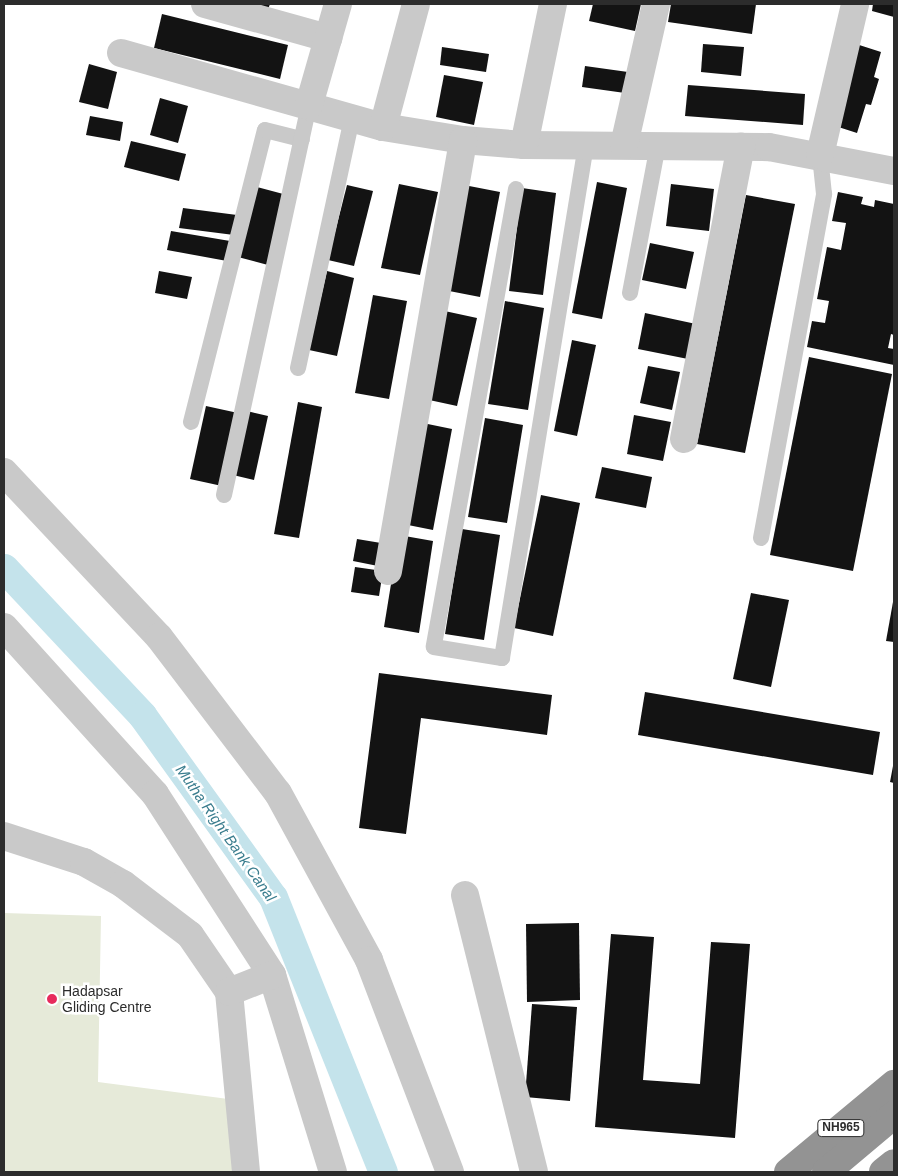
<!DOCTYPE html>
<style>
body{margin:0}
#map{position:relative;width:898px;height:1176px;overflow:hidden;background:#fff;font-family:Arial,sans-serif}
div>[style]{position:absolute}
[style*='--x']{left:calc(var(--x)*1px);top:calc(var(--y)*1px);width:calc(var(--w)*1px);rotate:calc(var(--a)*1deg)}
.green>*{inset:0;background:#e6ead9}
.canal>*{height:29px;margin:-14.5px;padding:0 14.5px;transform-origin:14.5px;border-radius:14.5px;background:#c4e3eb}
.building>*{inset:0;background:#131313}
.lane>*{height:16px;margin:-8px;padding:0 8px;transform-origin:8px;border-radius:8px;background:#c9c9c9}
.street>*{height:28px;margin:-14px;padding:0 14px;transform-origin:14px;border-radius:14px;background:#c9c9c9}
.highway>*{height:28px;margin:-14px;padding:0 14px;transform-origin:14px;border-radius:14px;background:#939393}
.dots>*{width:14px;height:14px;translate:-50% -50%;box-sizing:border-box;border:2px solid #fff;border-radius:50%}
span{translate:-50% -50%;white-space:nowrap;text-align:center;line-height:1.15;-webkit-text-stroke:5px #fff;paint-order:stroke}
.shield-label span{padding:1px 4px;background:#fff;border:1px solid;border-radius:4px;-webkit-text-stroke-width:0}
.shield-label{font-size:12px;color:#2c2c2c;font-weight:700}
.poi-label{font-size:14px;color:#2c2c2c}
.left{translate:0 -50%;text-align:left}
.water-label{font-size:15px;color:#3a7d8e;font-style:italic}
.frame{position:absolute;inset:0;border:5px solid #2c2c2c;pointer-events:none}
</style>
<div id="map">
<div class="green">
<div style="clip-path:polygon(4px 913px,101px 916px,98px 1082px,236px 1100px,241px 1172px,4px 1172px)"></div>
</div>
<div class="canal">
<div style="--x:4;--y:568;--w:202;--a:46.8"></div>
<div style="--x:142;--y:715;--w:224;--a:54.3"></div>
<div style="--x:273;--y:897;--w:296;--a:68.2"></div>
</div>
<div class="building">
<div style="clip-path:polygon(239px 4px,270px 4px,267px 12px)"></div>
<div style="clip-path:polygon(593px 4px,641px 4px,635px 31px,589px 21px)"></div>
<div style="clip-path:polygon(671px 4px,756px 4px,752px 34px,668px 22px)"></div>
<div style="clip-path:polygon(873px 4px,894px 4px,894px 17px,872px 11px)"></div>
<div style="clip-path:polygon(162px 14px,288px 45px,280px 79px,154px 48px)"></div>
<div style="clip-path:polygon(853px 43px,881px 52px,874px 77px,879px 79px,871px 105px,866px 104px,857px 133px,829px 124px)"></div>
<div style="clip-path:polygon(703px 44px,744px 47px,741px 76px,701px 72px)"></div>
<div style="clip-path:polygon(442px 47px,489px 54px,486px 72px,440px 65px)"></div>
<div style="clip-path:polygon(89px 64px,117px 72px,108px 109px,79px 102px)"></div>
<div style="clip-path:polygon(585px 66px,628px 72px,625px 93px,582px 87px)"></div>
<div style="clip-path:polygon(444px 75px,483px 82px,474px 125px,436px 117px)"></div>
<div style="clip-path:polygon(688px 85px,805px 94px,803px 125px,685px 116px)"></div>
<div style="clip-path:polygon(160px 98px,188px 106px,178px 143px,150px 135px)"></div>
<div style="clip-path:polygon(90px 116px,123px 122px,120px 141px,86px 135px)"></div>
<div style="clip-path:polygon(131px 141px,186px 154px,179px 181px,124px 167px)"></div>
<div style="clip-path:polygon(597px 182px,627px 188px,602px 319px,572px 313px)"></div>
<div style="clip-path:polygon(399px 184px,438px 192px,420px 275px,381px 268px)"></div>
<div style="clip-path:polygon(671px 184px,714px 189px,709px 231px,666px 226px)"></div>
<div style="clip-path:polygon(347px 185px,373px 191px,354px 266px,328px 260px)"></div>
<div style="clip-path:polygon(464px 185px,500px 192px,480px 297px,444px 290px)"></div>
<div style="clip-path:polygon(257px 187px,287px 195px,268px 265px,238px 257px)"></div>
<div style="clip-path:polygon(522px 188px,556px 193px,543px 295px,509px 291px)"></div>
<div style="clip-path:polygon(838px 192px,863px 197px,861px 204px,874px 207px,875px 200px,894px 204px,894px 335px,891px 334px,888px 348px,894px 349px,894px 365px,807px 347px,812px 321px,825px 323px,829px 301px,817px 299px,827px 247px,841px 250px,846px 223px,832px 221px)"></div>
<div style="clip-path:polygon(746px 195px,795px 204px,745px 453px,697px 444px)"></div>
<div style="clip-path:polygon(183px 208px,237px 215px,234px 235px,179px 228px)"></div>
<div style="clip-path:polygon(171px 231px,230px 241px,227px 261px,167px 250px)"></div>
<div style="clip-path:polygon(650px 243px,694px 252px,686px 289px,642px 280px)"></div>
<div style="clip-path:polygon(159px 271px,192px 277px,187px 299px,155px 293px)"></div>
<div style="clip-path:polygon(327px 271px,354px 278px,337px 356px,309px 350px)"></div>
<div style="clip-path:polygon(373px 295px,407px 301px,389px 399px,355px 393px)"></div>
<div style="clip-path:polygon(505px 301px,544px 308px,528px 410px,488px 404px)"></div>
<div style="clip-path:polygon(440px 310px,477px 318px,457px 406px,420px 398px)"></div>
<div style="clip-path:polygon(645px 313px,696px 324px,688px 359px,638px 349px)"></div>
<div style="clip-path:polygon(572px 340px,596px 345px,577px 436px,554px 431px)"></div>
<div style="clip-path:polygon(809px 357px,892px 374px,853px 571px,770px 555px)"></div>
<div style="clip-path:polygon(648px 366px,680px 372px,672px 410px,640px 403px)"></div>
<div style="clip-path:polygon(298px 402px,322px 407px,299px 538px,274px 534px)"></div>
<div style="clip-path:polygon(206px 406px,238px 413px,222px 486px,190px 479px)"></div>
<div style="clip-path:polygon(247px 411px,268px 416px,254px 480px,233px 475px)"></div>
<div style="clip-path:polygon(634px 415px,671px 422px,663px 461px,627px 454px)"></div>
<div style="clip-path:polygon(485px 418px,523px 425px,507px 523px,468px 517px)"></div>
<div style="clip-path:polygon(418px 422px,452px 429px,433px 530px,398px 523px)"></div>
<div style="clip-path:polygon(602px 467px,652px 477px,646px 508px,595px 498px)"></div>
<div style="clip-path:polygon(541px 495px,580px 503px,553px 636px,514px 628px)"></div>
<div style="clip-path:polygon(462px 529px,500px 535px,484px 640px,445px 634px)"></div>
<div style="clip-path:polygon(399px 535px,433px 541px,419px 633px,384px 627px)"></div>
<div style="clip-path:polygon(357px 539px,387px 544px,383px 567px,353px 561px)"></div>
<div style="clip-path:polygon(355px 567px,383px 571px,379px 596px,351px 592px)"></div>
<div style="clip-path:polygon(751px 593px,789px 600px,771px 687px,733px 679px)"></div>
<div style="clip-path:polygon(893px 602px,894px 602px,894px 642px,886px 641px)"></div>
<div style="clip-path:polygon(379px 673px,552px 695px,547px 735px,421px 718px,406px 834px,359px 828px)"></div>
<div style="clip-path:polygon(645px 692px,880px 732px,873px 775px,638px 735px)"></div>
<div style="clip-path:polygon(893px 766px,894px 766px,894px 783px,890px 782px)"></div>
<div style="clip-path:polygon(579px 923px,580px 1000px,527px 1002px,526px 924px)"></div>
<div style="clip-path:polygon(611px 934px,654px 937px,643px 1080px,700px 1084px,711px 942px,750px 944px,735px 1138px,595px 1127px)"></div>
<div style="clip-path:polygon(532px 1004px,577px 1007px,570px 1101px,525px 1097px)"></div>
</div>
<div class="lane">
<div style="--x:516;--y:189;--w:465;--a:100.2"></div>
<div style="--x:434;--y:647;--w:69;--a:9.2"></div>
<div style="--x:502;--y:658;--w:520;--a:-80.7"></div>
<div style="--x:630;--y:293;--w:151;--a:-79.3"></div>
<div style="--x:298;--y:368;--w:256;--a:-77.8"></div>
<div style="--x:191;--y:422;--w:301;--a:-75.8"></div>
<div style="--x:265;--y:130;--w:38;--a:14"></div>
<div style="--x:224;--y:495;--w:399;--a:-77.7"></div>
<div style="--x:761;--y:538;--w:350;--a:-79.6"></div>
<div style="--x:824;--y:194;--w:39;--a:-96"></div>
</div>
<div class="street">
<div style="--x:205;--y:4;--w:128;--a:15.5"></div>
<div style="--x:121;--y:53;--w:272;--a:15.8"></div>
<div style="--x:383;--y:127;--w:81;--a:9.2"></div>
<div style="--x:463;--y:140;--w:61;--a:4.7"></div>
<div style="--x:524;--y:145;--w:245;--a:0.5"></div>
<div style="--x:769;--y:147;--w:127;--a:10.9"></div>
<div style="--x:309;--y:105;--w:105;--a:-74"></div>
<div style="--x:383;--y:127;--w:127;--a:-75"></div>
<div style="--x:524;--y:145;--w:144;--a:-78.4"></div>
<div style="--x:624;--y:145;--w:145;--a:-77.2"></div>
<div style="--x:820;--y:155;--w:155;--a:-76.9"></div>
<div style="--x:684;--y:439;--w:298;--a:-79"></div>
<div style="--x:4;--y:472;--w:226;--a:46.8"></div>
<div style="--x:159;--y:637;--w:196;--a:52.7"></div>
<div style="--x:278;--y:793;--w:190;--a:61.4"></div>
<div style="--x:369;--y:960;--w:227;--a:69.1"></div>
<div style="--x:388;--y:571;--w:437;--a:-80.1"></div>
<div style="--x:4;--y:627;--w:225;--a:47.9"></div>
<div style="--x:155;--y:794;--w:216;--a:57.1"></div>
<div style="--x:272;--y:975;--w:206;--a:72.8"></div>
<div style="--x:4;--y:836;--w:84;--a:18"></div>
<div style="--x:84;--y:862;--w:45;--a:29.4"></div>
<div style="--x:123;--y:884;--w:84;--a:37.3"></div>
<div style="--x:190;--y:935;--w:69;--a:55.6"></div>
<div style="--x:229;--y:992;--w:181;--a:84.6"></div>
<div style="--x:465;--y:895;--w:285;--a:76"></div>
<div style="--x:229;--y:992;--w:46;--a:-21.6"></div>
</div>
<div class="highway">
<div style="--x:788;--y:1172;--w:138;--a:-39.7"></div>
<div style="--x:826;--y:1172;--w:89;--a:-40"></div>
<div style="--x:883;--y:1172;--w:14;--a:-39"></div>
</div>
<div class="dots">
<div style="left:52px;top:999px;background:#e72b5c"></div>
</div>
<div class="shield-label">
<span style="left:841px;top:1128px">NH965</span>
</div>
<div class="poi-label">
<span class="left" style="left:62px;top:999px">Hadapsar<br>Gliding Centre</span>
</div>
<div class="water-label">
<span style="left:226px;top:833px;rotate:55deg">Mutha Right Bank Canal</span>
</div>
<div class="frame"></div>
</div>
